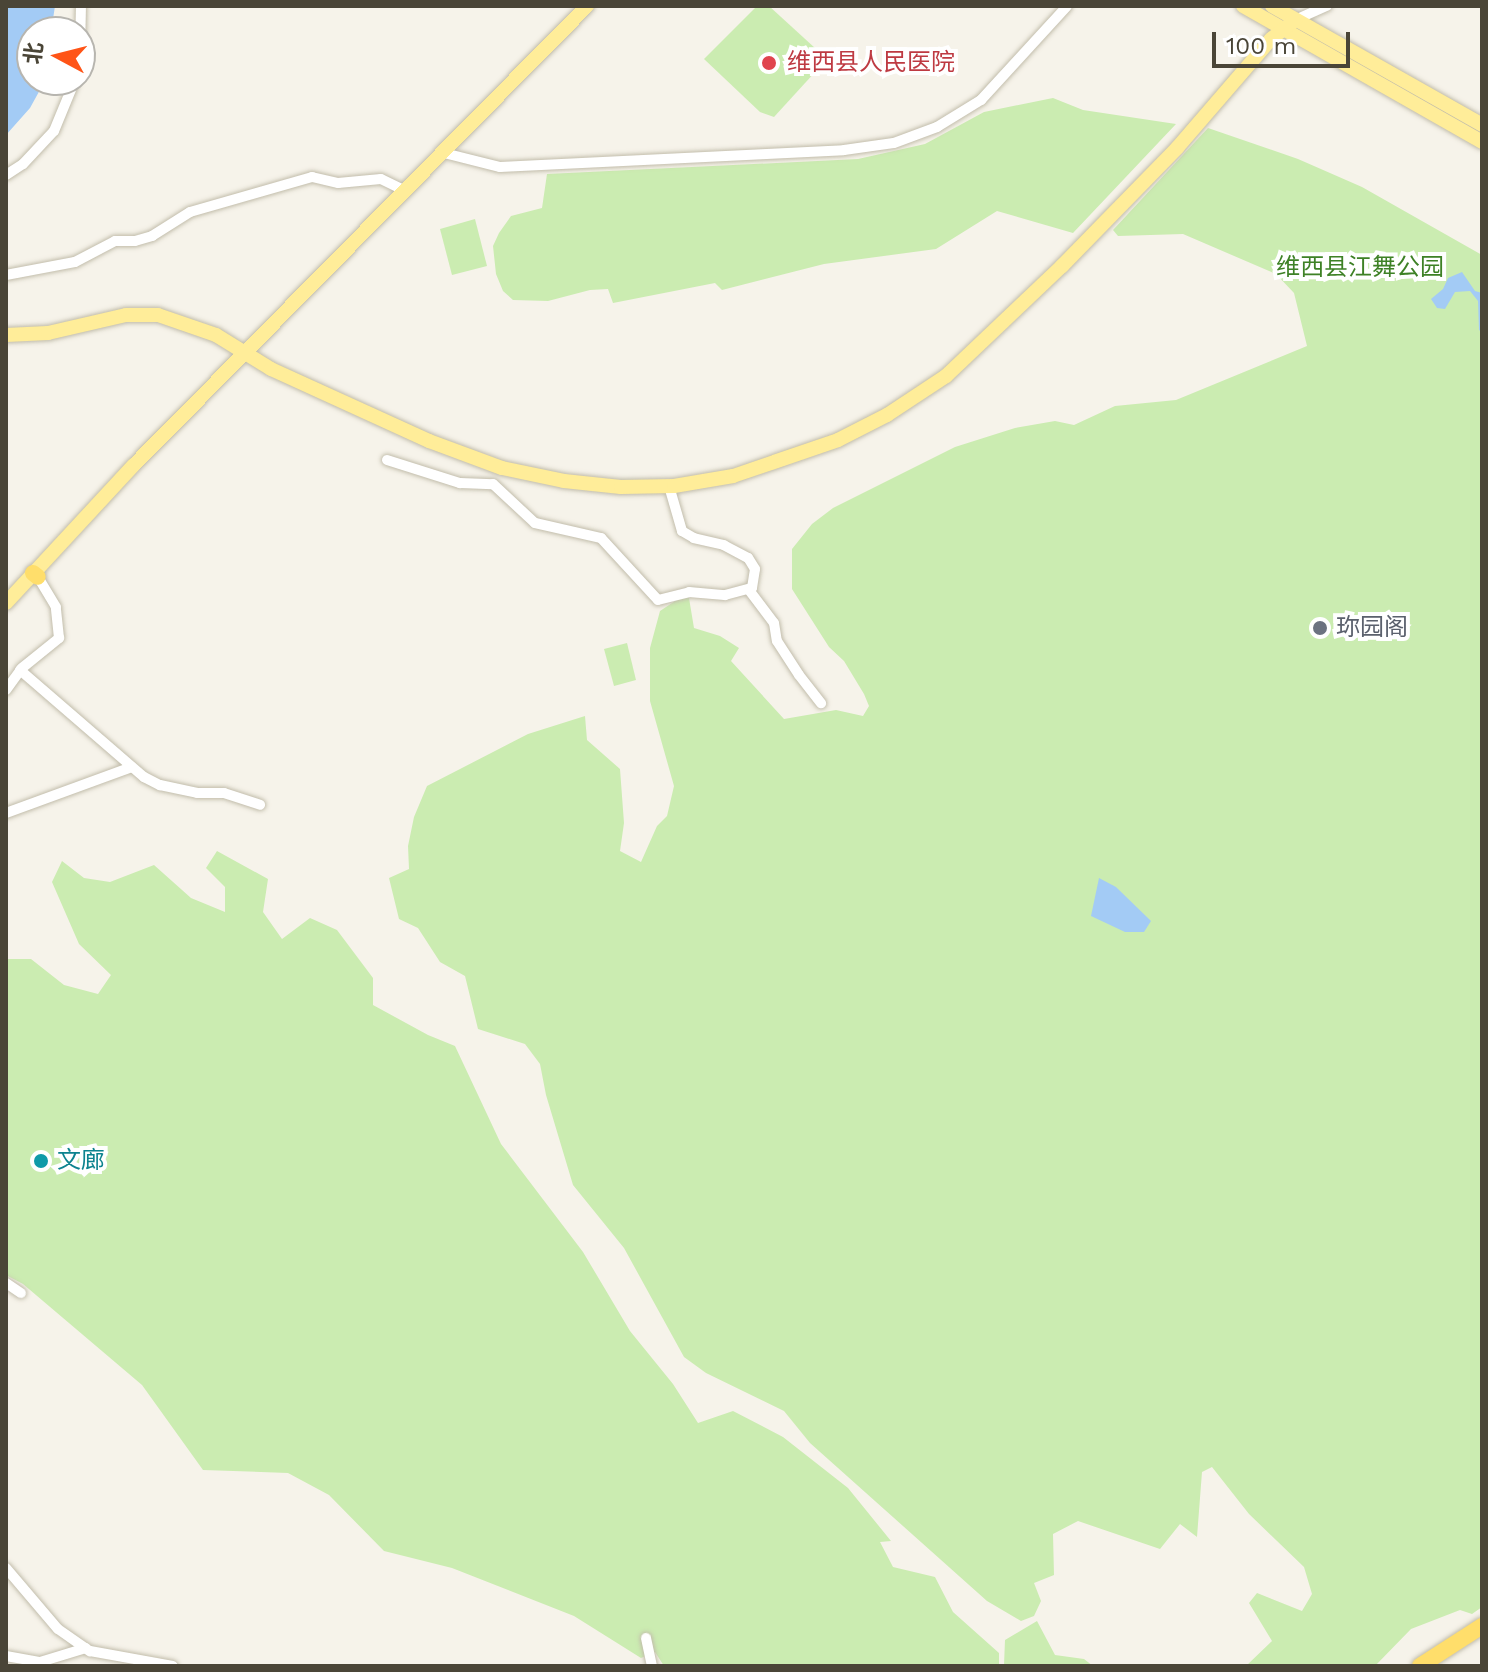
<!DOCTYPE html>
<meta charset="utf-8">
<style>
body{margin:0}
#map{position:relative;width:1488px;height:1672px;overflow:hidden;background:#f6f3ea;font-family:"Work Sans","Noto Sans SC",sans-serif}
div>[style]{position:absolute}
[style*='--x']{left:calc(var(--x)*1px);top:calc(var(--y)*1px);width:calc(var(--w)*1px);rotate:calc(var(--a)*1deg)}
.green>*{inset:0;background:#cbecb1}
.water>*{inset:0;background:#a3cbf5}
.roads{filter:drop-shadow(0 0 2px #c2bdab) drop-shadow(0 0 2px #c2bdab)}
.minor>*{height:10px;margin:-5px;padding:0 5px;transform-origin:5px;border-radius:5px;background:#fff}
.major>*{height:14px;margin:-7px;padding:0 7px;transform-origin:7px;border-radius:7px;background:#ffed99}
.highway>*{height:16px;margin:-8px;padding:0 8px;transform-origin:8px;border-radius:8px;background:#ffde6b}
.dots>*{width:22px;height:22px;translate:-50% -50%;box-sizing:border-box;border:4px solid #fff;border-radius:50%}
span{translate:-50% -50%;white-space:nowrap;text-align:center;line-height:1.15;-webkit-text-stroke:8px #fff;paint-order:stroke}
.health-label{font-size:24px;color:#be3a42}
.left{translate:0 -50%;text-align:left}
.park-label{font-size:24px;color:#3e8126}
.worship-label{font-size:24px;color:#5b616d}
.culture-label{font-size:24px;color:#0d838f}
.frame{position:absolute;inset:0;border:8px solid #4a4537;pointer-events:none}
.north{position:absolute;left:16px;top:16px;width:80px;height:80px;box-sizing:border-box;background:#fff;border:2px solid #b7b5af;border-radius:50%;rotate:277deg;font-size:22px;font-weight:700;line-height:32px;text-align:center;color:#4a4537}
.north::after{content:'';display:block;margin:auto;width:28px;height:36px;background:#ff5417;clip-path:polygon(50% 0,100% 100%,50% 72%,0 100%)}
.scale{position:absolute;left:1212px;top:32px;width:138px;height:36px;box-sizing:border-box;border:4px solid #4a4537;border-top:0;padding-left:10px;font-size:24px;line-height:28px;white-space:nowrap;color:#4a4537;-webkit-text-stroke:6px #fff;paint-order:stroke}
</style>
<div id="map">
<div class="green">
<div style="clip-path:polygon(757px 6px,769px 6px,827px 59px,774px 117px,760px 112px,704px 59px)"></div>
<div style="clip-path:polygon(1053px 98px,1083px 110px,1176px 124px,1073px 233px,997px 211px,936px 249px,824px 264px,722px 290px,715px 283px,613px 303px,608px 289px,590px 290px,548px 301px,513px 300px,503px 291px,496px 274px,493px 246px,499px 233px,511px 216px,542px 208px,547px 174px,858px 159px,925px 144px,984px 112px)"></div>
<div style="clip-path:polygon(1208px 128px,1298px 159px,1362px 187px,1482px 255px,1482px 1607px,1472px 1614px,1460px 1610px,1411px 1629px,1375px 1666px,1246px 1666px,1272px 1641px,1249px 1603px,1257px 1593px,1302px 1611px,1312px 1594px,1304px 1567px,1249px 1514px,1212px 1467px,1202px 1472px,1197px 1537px,1180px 1524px,1160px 1549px,1078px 1521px,1053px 1534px,1054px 1575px,1034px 1583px,1041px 1601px,1034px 1616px,1021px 1621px,987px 1601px,810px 1443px,784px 1411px,706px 1373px,684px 1357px,624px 1248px,573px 1185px,546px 1095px,540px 1064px,525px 1044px,478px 1029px,465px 976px,440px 962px,418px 928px,399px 919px,389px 878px,409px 869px,408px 846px,414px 817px,427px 786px,528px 734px,585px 716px,587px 740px,620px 769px,624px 823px,620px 851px,641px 862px,657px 826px,667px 816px,674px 786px,650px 701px,650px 648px,660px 611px,678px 599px,689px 598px,694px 628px,720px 636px,739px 648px,731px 661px,784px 719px,836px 710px,863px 716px,869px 706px,864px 694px,844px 661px,829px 647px,792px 589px,792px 549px,812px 524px,833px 508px,955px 447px,1015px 428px,1055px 421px,1074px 425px,1115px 406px,1176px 400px,1307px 346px,1294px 293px,1276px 274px,1183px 234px,1118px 236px,1113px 230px)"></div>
<div style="clip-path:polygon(475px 219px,487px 266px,452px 275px,440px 229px)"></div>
<div style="clip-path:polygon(627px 643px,636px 680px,614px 686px,604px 649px)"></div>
<div style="clip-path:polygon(217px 851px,268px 879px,263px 912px,282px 939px,310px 918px,337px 930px,373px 978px,373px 1005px,428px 1035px,455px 1046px,501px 1144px,583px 1252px,630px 1331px,673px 1384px,698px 1423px,733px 1411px,783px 1437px,848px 1488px,891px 1541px,880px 1542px,893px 1567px,935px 1577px,953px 1612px,999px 1653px,999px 1666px,664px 1666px,655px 1652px,641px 1658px,574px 1616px,452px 1568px,384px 1551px,329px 1495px,288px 1473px,203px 1470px,142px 1385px,23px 1284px,6px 1275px,6px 959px,31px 959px,64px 985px,98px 994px,111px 975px,79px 944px,52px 882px,62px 861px,84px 878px,110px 882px,154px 865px,191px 898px,225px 912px,225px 887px,206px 868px)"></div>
<div style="clip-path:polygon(1037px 1621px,1055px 1655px,1084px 1659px,1093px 1666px,1004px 1665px,1005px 1640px)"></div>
</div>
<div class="water">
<div style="clip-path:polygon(6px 6px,55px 6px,51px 32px,32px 32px,32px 80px,43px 80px,41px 88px,30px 108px,6px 135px)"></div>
<div style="clip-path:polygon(1462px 272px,1475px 291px,1482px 293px,1482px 332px,1479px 330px,1478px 301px,1470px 291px,1455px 292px,1445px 309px,1437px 308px,1431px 299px,1443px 289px,1448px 278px)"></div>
<div style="clip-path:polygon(1099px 878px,1116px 887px,1151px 921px,1144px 932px,1125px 932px,1091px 916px)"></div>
</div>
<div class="roads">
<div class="minor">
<div style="--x:1295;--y:20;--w:35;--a:-24"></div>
<div style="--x:80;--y:52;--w:46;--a:-88.8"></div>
<div style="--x:444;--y:153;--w:58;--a:14"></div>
<div style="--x:500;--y:167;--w:344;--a:-2.8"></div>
<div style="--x:844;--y:150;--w:50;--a:-8"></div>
<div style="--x:894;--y:143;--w:46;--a:-20.4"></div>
<div style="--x:937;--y:127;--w:52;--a:-31.5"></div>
<div style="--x:981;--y:100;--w:127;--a:-47.5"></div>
<div style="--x:6;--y:175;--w:20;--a:-33"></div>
<div style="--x:23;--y:164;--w:45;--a:-46.8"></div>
<div style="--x:54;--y:131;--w:55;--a:-67.6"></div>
<div style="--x:6;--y:275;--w:70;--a:-10.7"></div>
<div style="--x:75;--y:262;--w:45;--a:-27.7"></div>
<div style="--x:115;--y:241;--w:20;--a:0"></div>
<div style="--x:135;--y:241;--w:18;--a:-16"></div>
<div style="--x:152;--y:236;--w:45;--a:-32.3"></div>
<div style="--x:190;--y:212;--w:127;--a:-16"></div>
<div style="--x:312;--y:177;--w:27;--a:13"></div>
<div style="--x:338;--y:183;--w:43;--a:-5.3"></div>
<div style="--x:381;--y:179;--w:28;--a:26"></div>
<div style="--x:387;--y:460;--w:77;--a:17.5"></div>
<div style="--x:460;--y:483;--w:33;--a:2"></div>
<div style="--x:493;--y:484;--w:57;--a:42.9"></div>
<div style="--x:535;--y:523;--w:68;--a:12.8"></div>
<div style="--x:601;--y:538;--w:84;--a:47.4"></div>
<div style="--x:658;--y:600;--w:32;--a:-14"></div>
<div style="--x:689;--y:592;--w:36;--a:5"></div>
<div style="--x:725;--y:595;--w:28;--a:-15"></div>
<div style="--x:752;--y:588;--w:19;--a:-81"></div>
<div style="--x:755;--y:569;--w:13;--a:-122"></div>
<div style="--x:748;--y:558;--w:27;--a:-152"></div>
<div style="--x:724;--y:545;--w:31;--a:-167"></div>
<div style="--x:694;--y:538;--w:14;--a:-150"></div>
<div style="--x:682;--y:531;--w:47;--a:-106.1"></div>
<div style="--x:749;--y:590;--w:41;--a:52.9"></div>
<div style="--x:774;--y:623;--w:18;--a:81"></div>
<div style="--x:777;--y:641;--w:40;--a:57.1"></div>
<div style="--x:799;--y:675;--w:36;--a:52"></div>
<div style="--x:20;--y:670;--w:164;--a:40.8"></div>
<div style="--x:144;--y:777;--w:18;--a:27"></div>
<div style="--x:160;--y:785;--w:38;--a:12"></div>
<div style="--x:197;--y:793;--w:27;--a:0"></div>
<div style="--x:224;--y:793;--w:38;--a:18"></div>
<div style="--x:6;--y:690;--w:27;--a:-54"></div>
<div style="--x:22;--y:668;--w:48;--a:-39"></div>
<div style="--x:59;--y:638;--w:31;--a:-96"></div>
<div style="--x:56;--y:607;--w:35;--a:-121"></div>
<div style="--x:6;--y:813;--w:134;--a:-20.1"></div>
<div style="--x:6;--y:1283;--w:18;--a:34"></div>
<div style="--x:6;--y:1568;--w:80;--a:49.6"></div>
<div style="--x:58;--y:1629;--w:39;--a:35"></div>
<div style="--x:90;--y:1651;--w:84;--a:10.2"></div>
<div style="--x:646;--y:1638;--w:29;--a:78"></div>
<div style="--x:6;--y:1656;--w:35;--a:10"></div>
<div style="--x:40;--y:1662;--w:48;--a:-16.9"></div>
</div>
<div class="major">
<div style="--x:1243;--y:6;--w:275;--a:29.6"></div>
<div style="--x:1272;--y:6;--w:241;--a:29.5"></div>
<div style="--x:6;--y:335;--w:42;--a:-2.7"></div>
<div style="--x:48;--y:333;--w:80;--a:-13"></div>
<div style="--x:126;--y:315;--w:32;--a:0"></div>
<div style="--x:158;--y:315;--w:61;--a:19"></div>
<div style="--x:216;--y:335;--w:65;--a:31.7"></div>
<div style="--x:271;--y:369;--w:174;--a:24.5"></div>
<div style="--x:429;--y:441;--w:78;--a:20.3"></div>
<div style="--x:502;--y:468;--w:63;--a:11.8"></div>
<div style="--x:564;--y:481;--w:57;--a:6"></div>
<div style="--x:621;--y:487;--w:53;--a:-1.1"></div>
<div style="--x:674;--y:486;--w:60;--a:-9.6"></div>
<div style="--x:733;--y:476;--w:111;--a:-18.9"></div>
<div style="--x:838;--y:440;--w:55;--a:-27"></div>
<div style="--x:887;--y:415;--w:71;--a:-33.5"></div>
<div style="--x:946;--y:376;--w:160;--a:-43.5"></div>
<div style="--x:1062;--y:266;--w:165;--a:-45.7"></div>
<div style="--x:1177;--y:148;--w:144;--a:-49.2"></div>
<div style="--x:1271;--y:39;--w:31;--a:-38"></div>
<div style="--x:6;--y:603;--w:188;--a:-47.2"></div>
<div style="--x:134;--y:465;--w:645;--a:-45.38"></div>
</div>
<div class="highway">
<div style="--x:33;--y:573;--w:6;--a:39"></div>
<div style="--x:1420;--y:1666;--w:74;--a:-32.8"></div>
</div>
</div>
<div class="dots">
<div style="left:769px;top:63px;background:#e0444e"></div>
<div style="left:1320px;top:628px;background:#6b7280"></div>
<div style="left:41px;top:1161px;background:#0f9aa8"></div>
</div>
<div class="health-label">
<span class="left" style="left:787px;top:63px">维西县人民医院</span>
</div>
<div class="park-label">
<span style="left:1360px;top:268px">维西县江舞公园</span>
</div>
<div class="worship-label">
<span class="left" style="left:1336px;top:628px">珎园阁</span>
</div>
<div class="culture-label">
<span class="left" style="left:57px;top:1161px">文廊</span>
</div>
<div class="frame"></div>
<div class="north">北</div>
<div class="scale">100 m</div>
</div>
